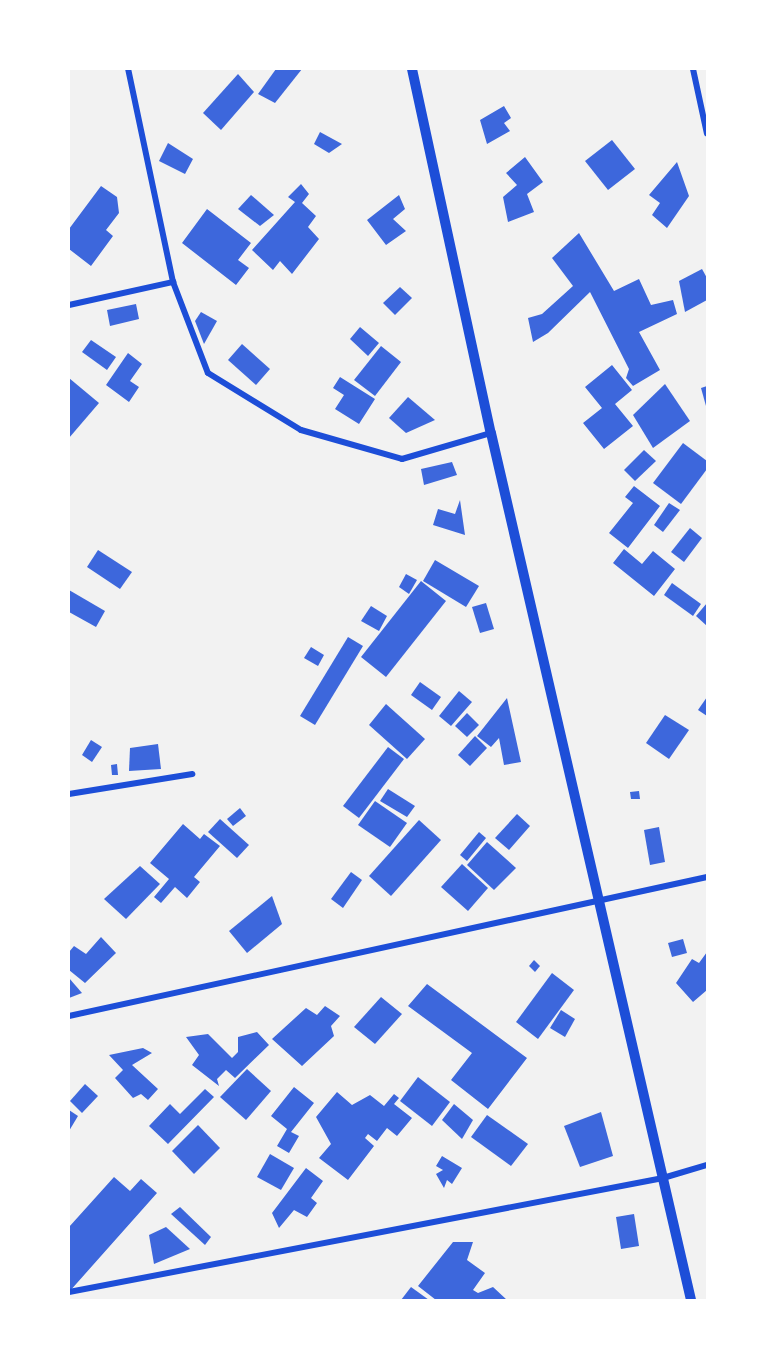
<!DOCTYPE html>
<style>
body{margin:0}
#map{position:relative;width:776px;height:1369px;overflow:hidden;background:#f2f2f2;font-family:Karla,sans-serif}
div>[style]{position:absolute}
[style*='--x']{left:calc(var(--x)*1px);top:calc(var(--y)*1px);width:calc(var(--w)*1px);rotate:calc(var(--a)*1deg)}
.building>*{inset:0;background:#3d67dc}
.minor>*{height:6px;margin:-3px;padding:0 3px;transform-origin:3px;border-radius:3px;background:#1d4ed8}
.tertiary>*{height:10px;margin:-5px;padding:0 5px;transform-origin:5px;border-radius:5px;background:#1d4ed8}
span{translate:-50% -50%;white-space:nowrap;text-align:center;line-height:1.15;-webkit-text-stroke:4.5px #fff;paint-order:stroke}
.frame{position:absolute;inset:0;border:70px solid #fff;pointer-events:none}
</style>
<div id="map">
<div class="building">
<div style="clip-path:polygon(276px 69px,302px 69px,275px 103px,258px 94px)"></div>
<div style="clip-path:polygon(238px 74px,254px 92px,221px 130px,203px 113px)"></div>
<div style="clip-path:polygon(504px 106px,511px 118px,504px 123px,510px 131px,487px 144px,480px 120px)"></div>
<div style="clip-path:polygon(320px 132px,342px 144px,329px 153px,314px 144px)"></div>
<div style="clip-path:polygon(612px 140px,635px 169px,608px 190px,585px 161px)"></div>
<div style="clip-path:polygon(168px 143px,193px 159px,185px 174px,159px 161px)"></div>
<div style="clip-path:polygon(525px 157px,543px 182px,527px 194px,534px 212px,508px 222px,503px 197px,517px 185px,506px 173px)"></div>
<div style="clip-path:polygon(677px 162px,689px 196px,667px 228px,652px 215px,660px 203px,649px 195px)"></div>
<div style="clip-path:polygon(301px 184px,309px 194px,302px 203px,316px 216px,308px 227px,319px 239px,292px 274px,280px 261px,273px 270px,252px 250px,295px 202px,288px 197px)"></div>
<div style="clip-path:polygon(101px 186px,117px 197px,119px 213px,106px 230px,113px 236px,91px 266px,69px 249px,69px 229px)"></div>
<div style="clip-path:polygon(251px 195px,274px 215px,260px 226px,238px 209px)"></div>
<div style="clip-path:polygon(399px 195px,405px 209px,393px 219px,406px 231px,386px 245px,367px 220px)"></div>
<div style="clip-path:polygon(207px 209px,251px 243px,238px 260px,249px 268px,236px 285px,182px 243px)"></div>
<div style="clip-path:polygon(579px 233px,614px 291px,639px 279px,651px 305px,673px 300px,677px 314px,639px 332px,660px 370px,633px 386px,626px 378px,629px 369px,590px 292px,548px 333px,533px 342px,528px 318px,542px 314px,573px 286px,552px 258px)"></div>
<div style="clip-path:polygon(702px 269px,707px 278px,707px 300px,685px 312px,679px 281px)"></div>
<div style="clip-path:polygon(400px 287px,412px 298px,395px 315px,383px 303px)"></div>
<div style="clip-path:polygon(136px 304px,139px 319px,110px 326px,107px 310px)"></div>
<div style="clip-path:polygon(201px 312px,217px 321px,204px 344px,195px 321px)"></div>
<div style="clip-path:polygon(360px 327px,379px 343px,368px 356px,350px 339px)"></div>
<div style="clip-path:polygon(91px 340px,116px 357px,107px 370px,82px 352px)"></div>
<div style="clip-path:polygon(242px 344px,270px 369px,256px 385px,228px 360px)"></div>
<div style="clip-path:polygon(381px 346px,401px 362px,375px 396px,354px 380px)"></div>
<div style="clip-path:polygon(128px 353px,142px 364px,130px 381px,139px 387px,129px 402px,106px 385px)"></div>
<div style="clip-path:polygon(612px 365px,632px 390px,615px 404px,633px 426px,604px 449px,583px 423px,602px 408px,585px 387px)"></div>
<div style="clip-path:polygon(340px 377px,375px 399px,359px 424px,335px 409px,344px 395px,333px 388px)"></div>
<div style="clip-path:polygon(69px 378px,99px 403px,69px 438px)"></div>
<div style="clip-path:polygon(665px 384px,690px 421px,653px 448px,633px 415px)"></div>
<div style="clip-path:polygon(707px 386px,707px 406px,706px 406px,701px 388px)"></div>
<div style="clip-path:polygon(408px 397px,435px 420px,406px 433px,389px 418px)"></div>
<div style="clip-path:polygon(683px 443px,707px 461px,707px 469px,681px 504px,653px 483px)"></div>
<div style="clip-path:polygon(644px 450px,656px 461px,635px 481px,624px 470px)"></div>
<div style="clip-path:polygon(452px 462px,457px 475px,424px 485px,421px 469px)"></div>
<div style="clip-path:polygon(634px 486px,660px 506px,628px 548px,609px 533px,633px 503px,625px 497px)"></div>
<div style="clip-path:polygon(460px 500px,465px 535px,433px 525px,438px 509px,455px 514px)"></div>
<div style="clip-path:polygon(669px 503px,680px 510px,663px 532px,654px 525px)"></div>
<div style="clip-path:polygon(690px 528px,702px 538px,684px 562px,671px 552px)"></div>
<div style="clip-path:polygon(624px 549px,642px 564px,653px 551px,675px 569px,654px 596px,613px 563px)"></div>
<div style="clip-path:polygon(98px 550px,132px 572px,120px 589px,87px 567px)"></div>
<div style="clip-path:polygon(435px 560px,479px 586px,466px 607px,423px 581px)"></div>
<div style="clip-path:polygon(406px 574px,417px 580px,409px 594px,399px 587px)"></div>
<div style="clip-path:polygon(421px 581px,446px 601px,386px 677px,361px 657px)"></div>
<div style="clip-path:polygon(672px 583px,701px 604px,693px 616px,664px 595px)"></div>
<div style="clip-path:polygon(69px 590px,105px 611px,96px 627px,69px 612px)"></div>
<div style="clip-path:polygon(486px 603px,494px 629px,480px 633px,472px 607px)"></div>
<div style="clip-path:polygon(707px 603px,707px 626px,696px 616px)"></div>
<div style="clip-path:polygon(371px 606px,387px 616px,379px 631px,361px 621px)"></div>
<div style="clip-path:polygon(348px 637px,363px 646px,315px 725px,300px 716px)"></div>
<div style="clip-path:polygon(311px 647px,324px 655px,318px 666px,304px 658px)"></div>
<div style="clip-path:polygon(420px 682px,441px 697px,432px 710px,411px 695px)"></div>
<div style="clip-path:polygon(459px 691px,472px 702px,451px 726px,439px 716px)"></div>
<div style="clip-path:polygon(707px 697px,707px 716px,698px 710px)"></div>
<div style="clip-path:polygon(507px 698px,521px 762px,504px 765px,499px 738px,491px 747px,477px 736px)"></div>
<div style="clip-path:polygon(386px 704px,425px 739px,407px 759px,369px 725px)"></div>
<div style="clip-path:polygon(467px 713px,479px 725px,467px 737px,455px 726px)"></div>
<div style="clip-path:polygon(665px 715px,689px 730px,669px 759px,646px 743px)"></div>
<div style="clip-path:polygon(475px 736px,487px 748px,470px 766px,458px 755px)"></div>
<div style="clip-path:polygon(91px 740px,102px 747px,92px 762px,82px 755px)"></div>
<div style="clip-path:polygon(158px 744px,161px 769px,129px 771px,130px 748px)"></div>
<div style="clip-path:polygon(388px 747px,404px 759px,359px 818px,343px 806px)"></div>
<div style="clip-path:polygon(117px 764px,118px 775px,112px 775px,111px 765px)"></div>
<div style="clip-path:polygon(388px 789px,415px 806px,407px 817px,380px 801px)"></div>
<div style="clip-path:polygon(639px 791px,640px 799px,631px 799px,630px 792px)"></div>
<div style="clip-path:polygon(375px 801px,407px 823px,390px 847px,358px 825px)"></div>
<div style="clip-path:polygon(240px 808px,246px 816px,233px 826px,227px 819px)"></div>
<div style="clip-path:polygon(517px 814px,530px 826px,509px 850px,495px 838px)"></div>
<div style="clip-path:polygon(220px 819px,249px 845px,237px 858px,208px 832px)"></div>
<div style="clip-path:polygon(419px 820px,441px 840px,391px 896px,369px 876px)"></div>
<div style="clip-path:polygon(183px 824px,200px 839px,204px 834px,220px 846px,194px 877px,200px 882px,187px 898px,175px 887px,161px 903px,154px 897px,169px 879px,150px 863px)"></div>
<div style="clip-path:polygon(659px 827px,665px 862px,650px 865px,644px 830px)"></div>
<div style="clip-path:polygon(479px 832px,486px 838px,467px 861px,460px 855px)"></div>
<div style="clip-path:polygon(487px 842px,516px 868px,494px 890px,467px 865px)"></div>
<div style="clip-path:polygon(462px 864px,488px 888px,468px 911px,441px 887px)"></div>
<div style="clip-path:polygon(140px 866px,160px 884px,126px 919px,104px 899px)"></div>
<div style="clip-path:polygon(351px 872px,362px 880px,343px 908px,331px 899px)"></div>
<div style="clip-path:polygon(272px 896px,282px 924px,247px 953px,229px 931px)"></div>
<div style="clip-path:polygon(101px 937px,116px 953px,85px 983px,69px 970px,69px 952px,74px 946px,86px 954px)"></div>
<div style="clip-path:polygon(683px 939px,687px 953px,672px 957px,668px 943px)"></div>
<div style="clip-path:polygon(707px 952px,707px 990px,693px 1002px,676px 983px,692px 959px,699px 963px)"></div>
<div style="clip-path:polygon(534px 960px,540px 966px,535px 972px,529px 966px)"></div>
<div style="clip-path:polygon(552px 973px,574px 990px,538px 1039px,516px 1022px)"></div>
<div style="clip-path:polygon(69px 978px,82px 993px,69px 998px)"></div>
<div style="clip-path:polygon(427px 984px,527px 1058px,488px 1109px,451px 1080px,472px 1053px,408px 1006px)"></div>
<div style="clip-path:polygon(381px 997px,402px 1014px,375px 1044px,354px 1027px)"></div>
<div style="clip-path:polygon(325px 1006px,340px 1016px,331px 1026px,334px 1036px,302px 1066px,272px 1039px,306px 1008px,317px 1015px)"></div>
<div style="clip-path:polygon(561px 1010px,575px 1019px,565px 1037px,550px 1028px)"></div>
<div style="clip-path:polygon(257px 1032px,269px 1045px,235px 1078px,226px 1070px,217px 1079px,219px 1086px,192px 1065px,199px 1055px,186px 1037px,208px 1034px,232px 1058px,238px 1052px,238px 1037px)"></div>
<div style="clip-path:polygon(143px 1048px,152px 1053px,132px 1065px,158px 1089px,148px 1100px,141px 1094px,133px 1098px,115px 1078px,123px 1070px,109px 1055px)"></div>
<div style="clip-path:polygon(247px 1069px,271px 1091px,246px 1120px,220px 1097px)"></div>
<div style="clip-path:polygon(418px 1077px,450px 1102px,432px 1126px,400px 1101px)"></div>
<div style="clip-path:polygon(85px 1084px,98px 1096px,82px 1113px,70px 1101px)"></div>
<div style="clip-path:polygon(294px 1087px,314px 1103px,291px 1132px,299px 1136px,289px 1153px,277px 1146px,287px 1129px,271px 1116px)"></div>
<div style="clip-path:polygon(205px 1089px,214px 1097px,168px 1144px,149px 1126px,170px 1104px,180px 1114px)"></div>
<div style="clip-path:polygon(337px 1092px,352px 1105px,370px 1095px,384px 1106px,394px 1094px,399px 1098px,394px 1104px,412px 1118px,397px 1136px,387px 1128px,377px 1141px,368px 1134px,365px 1138px,374px 1146px,348px 1180px,319px 1158px,331px 1144px,316px 1117px)"></div>
<div style="clip-path:polygon(454px 1104px,473px 1120px,462px 1139px,442px 1120px)"></div>
<div style="clip-path:polygon(69px 1110px,78px 1116px,69px 1131px)"></div>
<div style="clip-path:polygon(601px 1112px,613px 1156px,580px 1167px,564px 1126px)"></div>
<div style="clip-path:polygon(487px 1115px,528px 1144px,511px 1166px,471px 1137px)"></div>
<div style="clip-path:polygon(198px 1125px,220px 1148px,194px 1174px,172px 1151px)"></div>
<div style="clip-path:polygon(270px 1154px,294px 1168px,281px 1190px,257px 1177px)"></div>
<div style="clip-path:polygon(442px 1156px,462px 1168px,452px 1184px,447px 1180px,444px 1188px,436px 1174px,443px 1170px,436px 1166px)"></div>
<div style="clip-path:polygon(306px 1168px,323px 1181px,311px 1198px,317px 1203px,307px 1217px,294px 1210px,279px 1228px,272px 1213px)"></div>
<div style="clip-path:polygon(114px 1177px,130px 1191px,141px 1179px,157px 1193px,69px 1292px,69px 1227px)"></div>
<div style="clip-path:polygon(180px 1207px,211px 1237px,205px 1245px,171px 1214px)"></div>
<div style="clip-path:polygon(634px 1214px,639px 1246px,621px 1249px,616px 1217px)"></div>
<div style="clip-path:polygon(166px 1227px,190px 1249px,154px 1264px,149px 1235px)"></div>
<div style="clip-path:polygon(453px 1242px,473px 1242px,467px 1260px,485px 1273px,473px 1290px,478px 1293px,493px 1287px,507px 1300px,436px 1300px,418px 1286px)"></div>
<div style="clip-path:polygon(411px 1287px,429px 1300px,401px 1300px)"></div>
</div>
<div class="minor">
<div style="--x:693;--y:69;--w:66;--a:77.8"></div>
<div style="--x:173;--y:282;--w:97;--a:69"></div>
<div style="--x:208;--y:373;--w:109;--a:31.5"></div>
<div style="--x:301;--y:430;--w:105;--a:16"></div>
<div style="--x:402;--y:459;--w:93;--a:-16.3"></div>
<div style="--x:69;--y:305;--w:107;--a:-12.5"></div>
<div style="--x:173;--y:282;--w:218;--a:-101.9"></div>
<div style="--x:69;--y:794;--w:125;--a:-9.2"></div>
<div style="--x:69;--y:1016;--w:653;--a:-12.29"></div>
<div style="--x:69;--y:1292;--w:605;--a:-10.86"></div>
<div style="--x:663;--y:1178;--w:46;--a:-16.5"></div>
</div>
<div class="tertiary">
<div style="--x:412;--y:69;--w:372;--a:77.8"></div>
<div style="--x:491;--y:433;--w:890;--a:77.01"></div>
</div>
<div class="frame"></div>
</div>
